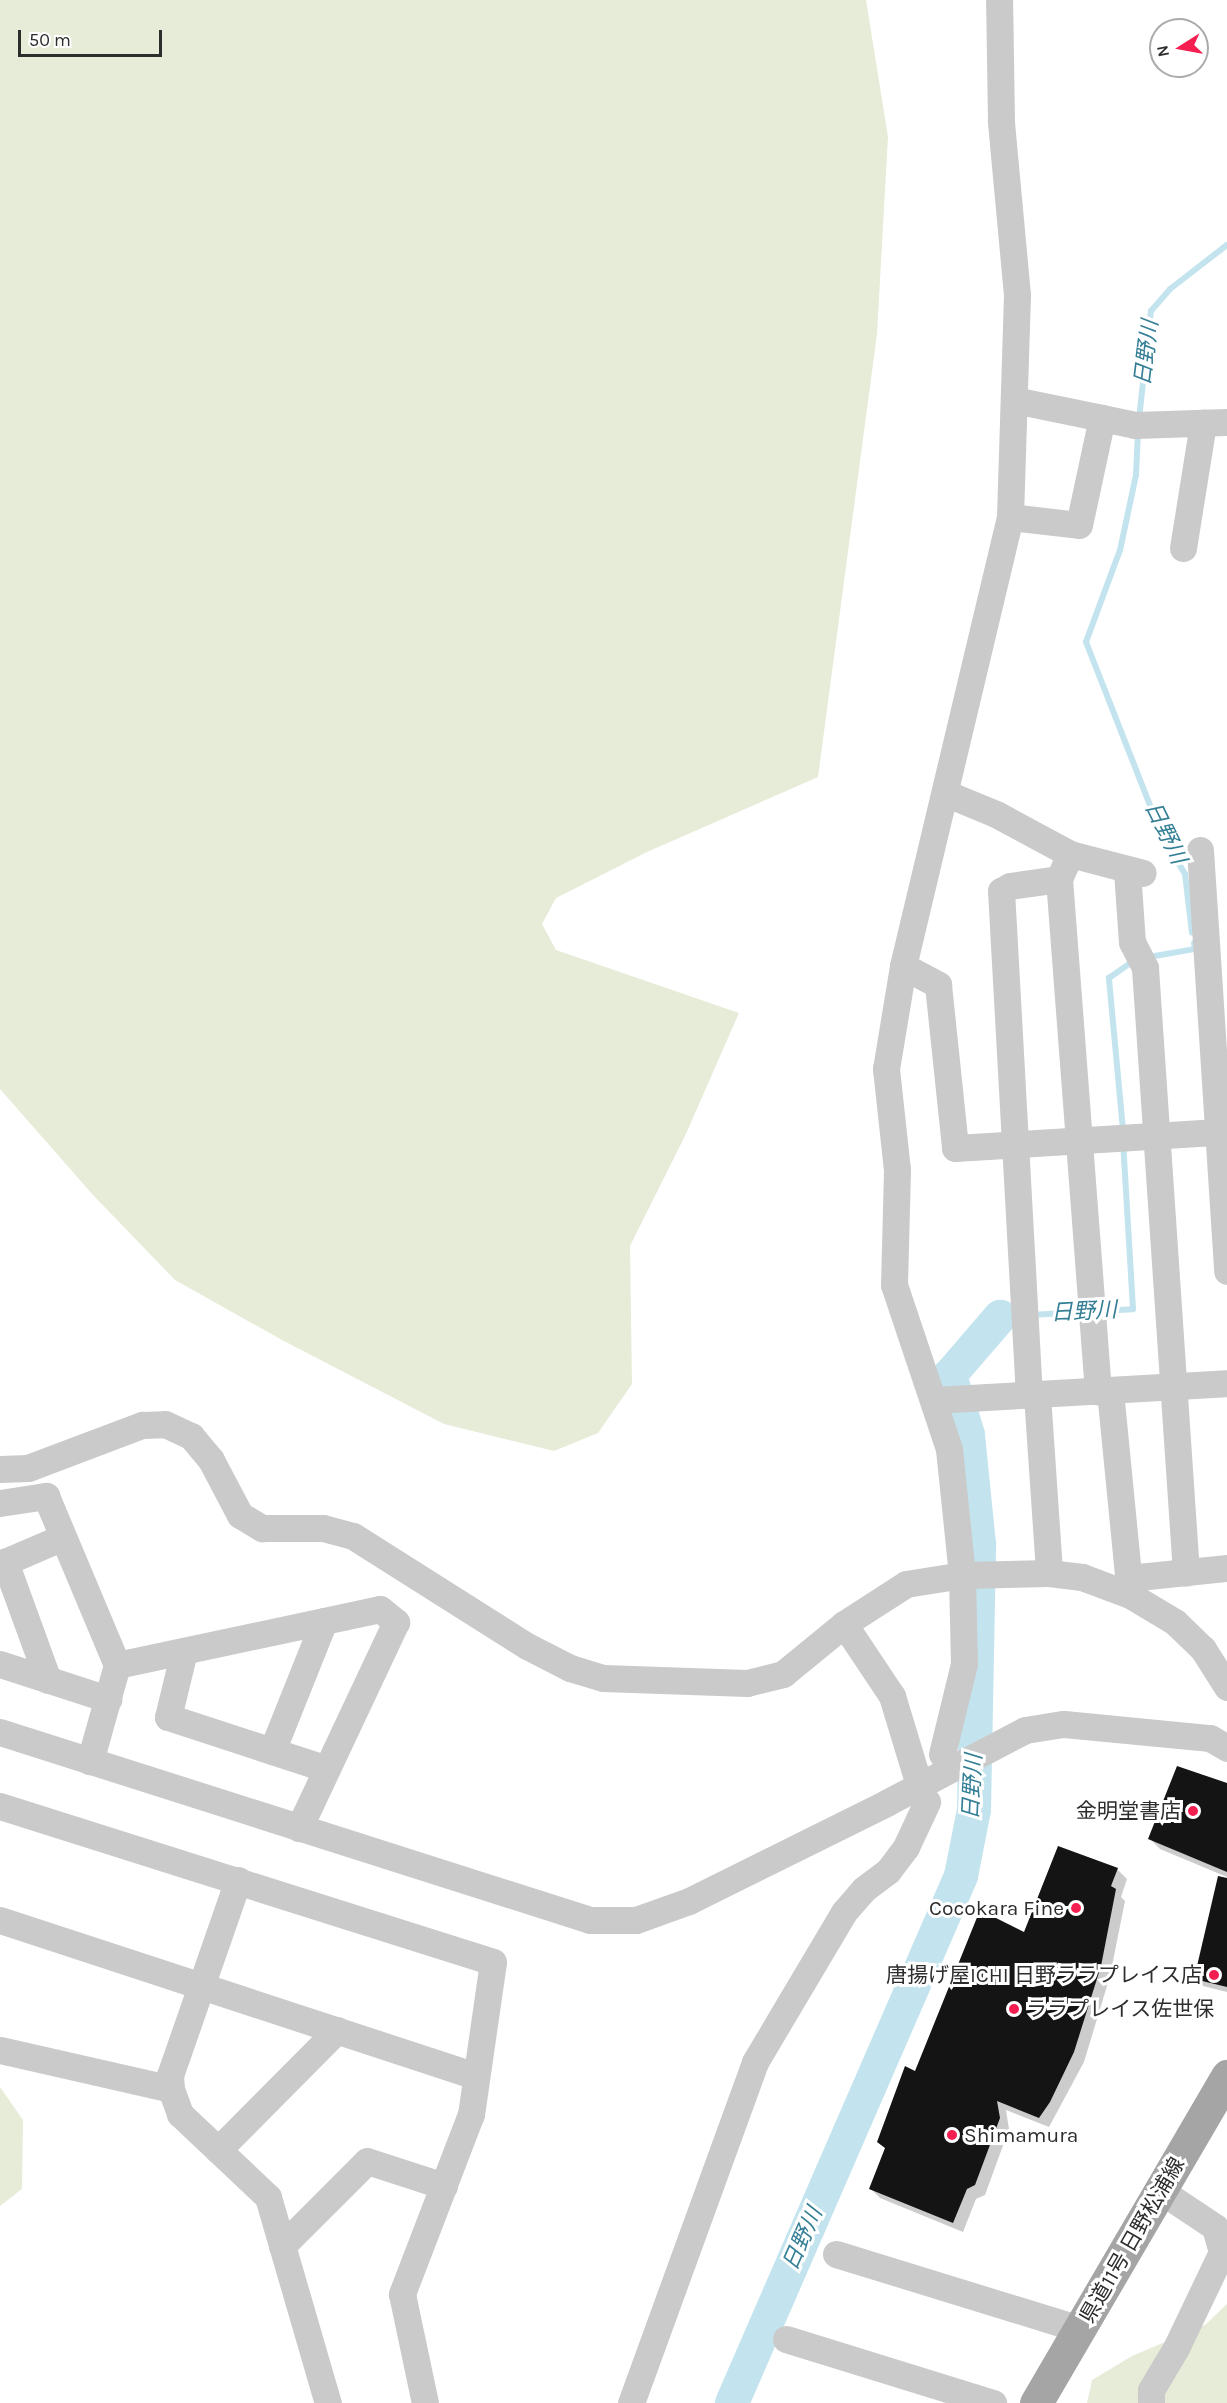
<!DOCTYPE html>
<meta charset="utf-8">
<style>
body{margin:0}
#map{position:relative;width:1227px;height:2403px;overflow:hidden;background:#fff;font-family:Karla,"Noto Sans JP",sans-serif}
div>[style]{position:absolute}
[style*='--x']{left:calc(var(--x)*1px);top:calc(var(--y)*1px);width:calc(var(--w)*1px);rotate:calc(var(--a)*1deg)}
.green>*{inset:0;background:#e6ecd8}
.shadow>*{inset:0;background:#0003}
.stream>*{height:6px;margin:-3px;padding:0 3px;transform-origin:3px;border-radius:3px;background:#c3e4ee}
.river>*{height:34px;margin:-17px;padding:0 17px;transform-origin:17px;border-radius:17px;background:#c3e4ee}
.building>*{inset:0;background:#141414}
.minor>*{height:27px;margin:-13.5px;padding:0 13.5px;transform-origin:13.5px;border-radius:13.5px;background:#cacaca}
.major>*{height:33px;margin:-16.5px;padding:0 16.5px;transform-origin:16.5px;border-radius:16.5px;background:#a5a5a5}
.minor-bridge>*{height:27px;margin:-13.5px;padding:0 13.5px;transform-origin:13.5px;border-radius:13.5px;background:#cacaca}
.dots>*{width:16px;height:16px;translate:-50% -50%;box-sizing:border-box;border:3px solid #fff;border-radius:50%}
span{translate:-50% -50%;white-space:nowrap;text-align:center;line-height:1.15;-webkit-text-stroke:6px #fff;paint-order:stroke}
.poi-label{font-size:21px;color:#2d2d2d}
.right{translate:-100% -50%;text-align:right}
.left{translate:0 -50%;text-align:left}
.street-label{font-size:21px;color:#2d2d2d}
.water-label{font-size:22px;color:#347f95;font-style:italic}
.north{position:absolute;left:1149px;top:18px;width:60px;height:60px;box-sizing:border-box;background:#fff;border:2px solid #ababab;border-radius:50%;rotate:259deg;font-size:16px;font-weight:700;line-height:24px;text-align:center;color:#2d2d2d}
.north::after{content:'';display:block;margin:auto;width:21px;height:27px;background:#f41e51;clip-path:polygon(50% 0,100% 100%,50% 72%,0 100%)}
.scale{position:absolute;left:18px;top:30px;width:144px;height:27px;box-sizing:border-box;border:3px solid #2d2d2d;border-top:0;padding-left:8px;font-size:18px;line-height:21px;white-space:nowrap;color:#2d2d2d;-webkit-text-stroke:4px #fff;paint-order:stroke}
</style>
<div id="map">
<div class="green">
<div style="clip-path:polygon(0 0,866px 0,888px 137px,877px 334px,818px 777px,647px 852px,556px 898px,542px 924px,556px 950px,739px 1013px,685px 1136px,630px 1246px,632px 1384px,598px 1433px,554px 1451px,444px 1424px,282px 1340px,175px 1280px,93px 1195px,0 1089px)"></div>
<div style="clip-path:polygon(0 2087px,23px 2120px,22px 2189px,0 2206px)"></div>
<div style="clip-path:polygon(1227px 2304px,1227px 2403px,1087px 2403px,1092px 2380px,1132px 2356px,1205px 2325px)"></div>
</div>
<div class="shadow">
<div style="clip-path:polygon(1227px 1785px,1227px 1877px,1160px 1849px,1150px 1839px)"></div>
<div style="clip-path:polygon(1117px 1869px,1127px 1879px,1121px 1897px,1125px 1901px,1110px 1976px,1084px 2062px,1049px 2127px,1006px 2110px,1009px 2129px,985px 2195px,976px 2199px,963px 2232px,880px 2198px,870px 2188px,916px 2073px,1025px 1934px)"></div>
<div style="clip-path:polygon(1227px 1879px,1227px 1992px,1203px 1986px,1196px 1979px)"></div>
</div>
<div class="stream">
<div style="--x:1139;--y:419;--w:109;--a:-83.7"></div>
<div style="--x:1151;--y:311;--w:29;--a:-49"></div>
<div style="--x:1170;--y:289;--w:72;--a:-37.7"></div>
<div style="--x:1138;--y:432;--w:43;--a:92.7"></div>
<div style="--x:1136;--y:475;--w:77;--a:102"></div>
<div style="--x:1120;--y:550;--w:98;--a:110.3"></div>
<div style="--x:1086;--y:642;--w:208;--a:68.6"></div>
<div style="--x:1162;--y:836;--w:44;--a:58.8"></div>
<div style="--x:1185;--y:874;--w:59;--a:83.2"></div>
<div style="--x:1149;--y:957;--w:47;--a:-9.9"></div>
<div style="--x:1195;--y:949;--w:6;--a:-99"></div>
<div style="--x:1123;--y:1130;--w:153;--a:-95.3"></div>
<div style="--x:1109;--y:978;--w:29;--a:-35"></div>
<div style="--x:1099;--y:1311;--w:34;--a:-3"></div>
<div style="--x:1133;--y:1309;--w:166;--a:-93.4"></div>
<div style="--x:1030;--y:1315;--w:56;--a:-3.1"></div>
<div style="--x:1000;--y:1317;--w:17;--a:-3"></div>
</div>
<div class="river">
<div style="--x:732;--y:2403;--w:575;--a:-66.51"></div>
<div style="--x:961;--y:1876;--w:67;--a:-78.9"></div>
<div style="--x:974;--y:1810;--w:266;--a:-88.9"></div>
<div style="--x:979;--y:1544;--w:110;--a:-95.8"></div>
<div style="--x:968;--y:1435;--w:63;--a:-106.7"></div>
<div style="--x:950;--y:1375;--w:77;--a:-49.2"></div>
</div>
<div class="building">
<div style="clip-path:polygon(1177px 1766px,1227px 1783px,1227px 1872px,1148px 1839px)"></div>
<div style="clip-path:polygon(1058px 1846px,1118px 1868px,1111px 1886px,1116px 1889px,1101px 1966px,1074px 2052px,1050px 2102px,1039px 2118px,997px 2101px,1000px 2118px,975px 2185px,967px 2189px,953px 2223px,869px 2189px,885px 2148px,877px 2142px,905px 2066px,915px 2071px,980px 1910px,1024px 1932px)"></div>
<div style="clip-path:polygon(1218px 1876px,1227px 1878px,1227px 1987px,1194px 1979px)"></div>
</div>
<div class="minor">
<div style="--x:1014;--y:400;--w:90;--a:11.6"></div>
<div style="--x:1010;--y:517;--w:69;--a:6.6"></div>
<div style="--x:1079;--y:525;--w:109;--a:-77.9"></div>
<div style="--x:1102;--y:418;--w:34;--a:12"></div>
<div style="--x:1135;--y:425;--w:92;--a:-1.9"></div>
<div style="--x:1183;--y:548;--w:127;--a:-80.9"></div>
<div style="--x:945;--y:793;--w:55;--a:22.4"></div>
<div style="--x:996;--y:814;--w:84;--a:28.4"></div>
<div style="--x:1070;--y:854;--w:75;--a:14.6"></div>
<div style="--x:1200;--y:850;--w:422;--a:86.3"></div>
<div style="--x:1070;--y:854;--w:27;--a:114"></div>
<div style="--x:1059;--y:879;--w:514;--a:85.65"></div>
<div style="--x:1127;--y:871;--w:71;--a:86"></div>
<div style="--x:1132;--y:942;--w:29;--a:63"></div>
<div style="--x:1145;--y:968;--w:606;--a:86.12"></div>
<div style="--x:903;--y:966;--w:40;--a:28"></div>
<div style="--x:938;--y:985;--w:164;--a:84"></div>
<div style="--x:955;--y:1148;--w:260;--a:-3.5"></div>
<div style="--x:1110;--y:1391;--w:205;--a:84.4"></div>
<div style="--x:1037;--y:1395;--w:178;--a:86.1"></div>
<div style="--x:1029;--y:1396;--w:506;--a:-93.17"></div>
<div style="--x:1001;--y:891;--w:10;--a:-29"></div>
<div style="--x:1010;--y:886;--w:49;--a:-8.1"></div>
<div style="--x:934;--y:1400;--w:293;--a:-3.3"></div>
<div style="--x:0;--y:1469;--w:28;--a:-2"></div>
<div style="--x:28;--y:1468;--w:122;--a:-20.7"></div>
<div style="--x:142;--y:1425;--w:23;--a:-2"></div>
<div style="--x:165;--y:1424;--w:29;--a:25"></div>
<div style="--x:191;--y:1436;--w:31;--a:50"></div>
<div style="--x:211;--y:1460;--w:62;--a:62.2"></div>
<div style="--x:240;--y:1515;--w:26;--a:31"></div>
<div style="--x:262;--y:1528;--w:61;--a:0"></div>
<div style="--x:323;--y:1528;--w:31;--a:15"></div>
<div style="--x:353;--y:1536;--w:206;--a:32.3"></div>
<div style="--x:527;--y:1646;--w:48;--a:27.1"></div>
<div style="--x:570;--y:1668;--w:34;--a:17"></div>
<div style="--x:603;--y:1678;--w:144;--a:2"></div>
<div style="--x:747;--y:1683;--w:37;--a:-14"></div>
<div style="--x:783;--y:1674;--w:79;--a:-39.3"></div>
<div style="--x:844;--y:1624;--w:74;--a:-32.8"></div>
<div style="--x:906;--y:1584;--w:57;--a:-9.1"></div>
<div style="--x:962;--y:1575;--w:87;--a:-1.3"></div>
<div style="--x:1049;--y:1573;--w:33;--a:7"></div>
<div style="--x:1082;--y:1577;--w:51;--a:20.6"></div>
<div style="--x:1130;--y:1595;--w:52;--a:31"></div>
<div style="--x:1175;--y:1622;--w:39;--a:44"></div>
<div style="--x:1203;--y:1649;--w:45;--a:57.7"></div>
<div style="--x:0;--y:1503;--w:47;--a:-8.7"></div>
<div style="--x:46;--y:1496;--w:183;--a:67.2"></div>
<div style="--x:117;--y:1665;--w:100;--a:105.7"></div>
<div style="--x:1128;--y:1578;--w:100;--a:-5.8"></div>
<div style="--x:844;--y:1624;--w:87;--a:56.3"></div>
<div style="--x:892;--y:1696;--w:93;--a:73.1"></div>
<div style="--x:184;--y:1651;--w:68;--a:103.6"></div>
<div style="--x:168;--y:1717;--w:167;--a:18.1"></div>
<div style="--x:0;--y:1664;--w:114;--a:18"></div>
<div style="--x:117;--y:1665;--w:269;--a:-12"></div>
<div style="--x:380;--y:1609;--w:21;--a:39"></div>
<div style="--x:396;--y:1622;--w:228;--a:115.2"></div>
<div style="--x:48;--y:1680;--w:126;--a:-110"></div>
<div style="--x:5;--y:1562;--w:63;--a:-23.3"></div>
<div style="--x:1064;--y:1724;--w:147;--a:5.5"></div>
<div style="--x:1210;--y:1738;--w:20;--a:30"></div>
<div style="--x:0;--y:1732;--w:619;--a:17.67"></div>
<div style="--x:590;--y:1920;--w:46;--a:0"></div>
<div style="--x:636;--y:1920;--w:56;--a:-19.7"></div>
<div style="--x:689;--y:1901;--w:222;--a:-26.4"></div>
<div style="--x:272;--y:1751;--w:140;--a:-68.2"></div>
<div style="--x:942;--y:1754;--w:93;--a:-76.3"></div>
<div style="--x:964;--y:1664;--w:89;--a:-91.3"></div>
<div style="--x:962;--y:1575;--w:127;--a:-95.9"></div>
<div style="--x:949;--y:1449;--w:173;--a:-108.5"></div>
<div style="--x:894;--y:1285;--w:115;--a:-88.5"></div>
<div style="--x:897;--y:1170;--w:102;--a:-96.2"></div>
<div style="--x:886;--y:1069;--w:104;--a:-80.6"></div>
<div style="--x:903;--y:966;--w:462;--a:-76.6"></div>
<div style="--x:1010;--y:517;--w:222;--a:-88.2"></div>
<div style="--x:1017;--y:295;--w:175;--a:-95.3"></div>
<div style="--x:1001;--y:121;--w:121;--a:-90.9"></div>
<div style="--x:0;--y:1806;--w:517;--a:17.56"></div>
<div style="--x:493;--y:1962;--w:154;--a:98.2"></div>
<div style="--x:471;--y:2114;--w:193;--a:111"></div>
<div style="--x:402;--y:2294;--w:111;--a:78.1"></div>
<div style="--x:238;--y:1880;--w:207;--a:109.2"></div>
<div style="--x:170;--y:2075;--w:14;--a:86"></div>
<div style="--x:171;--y:2089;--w:27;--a:70"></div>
<div style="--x:180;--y:2114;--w:121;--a:43.3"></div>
<div style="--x:268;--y:2197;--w:215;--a:73.8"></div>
<div style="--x:0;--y:1920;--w:501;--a:18.15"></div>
<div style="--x:0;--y:2050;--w:175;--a:12.8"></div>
<div style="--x:218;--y:2150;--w:169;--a:-45.2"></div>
<div style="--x:282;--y:2246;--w:120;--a:-45"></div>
<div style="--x:367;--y:2161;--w:81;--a:18"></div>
<div style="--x:836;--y:2254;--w:255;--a:17.1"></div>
<div style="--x:786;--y:2339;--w:217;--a:17.2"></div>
<div style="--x:631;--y:2403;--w:363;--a:-70"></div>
<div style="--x:755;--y:2062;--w:174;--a:-59.3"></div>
<div style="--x:844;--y:1912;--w:30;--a:-49"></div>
<div style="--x:864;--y:1889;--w:30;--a:-37"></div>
<div style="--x:888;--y:1871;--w:30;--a:-53"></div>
<div style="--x:906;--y:1847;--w:50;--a:-65"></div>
<div style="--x:1151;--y:2403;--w:13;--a:-90"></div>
<div style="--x:1151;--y:2390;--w:49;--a:-59.2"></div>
<div style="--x:1176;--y:2348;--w:106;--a:-64.4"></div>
<div style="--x:1222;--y:2252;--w:26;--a:-106"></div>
<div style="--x:1215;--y:2227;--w:65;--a:-146.3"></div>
</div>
<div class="major">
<div style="--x:1036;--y:2403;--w:379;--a:-59.7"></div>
</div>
<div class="minor-bridge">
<div style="--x:888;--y:1802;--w:155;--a:-27.7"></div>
<div style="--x:1025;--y:1730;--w:39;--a:-9"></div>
</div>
<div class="dots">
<div style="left:1193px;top:1811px;background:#f41e51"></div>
<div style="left:1076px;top:1908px;background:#f41e51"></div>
<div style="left:1214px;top:1975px;background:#f41e51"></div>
<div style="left:1014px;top:2009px;background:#f41e51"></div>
<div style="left:952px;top:2135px;background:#f41e51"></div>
</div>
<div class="poi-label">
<span class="right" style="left:1181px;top:1811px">金明堂書店</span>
<span class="right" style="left:1064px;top:1908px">Cocokara Fine</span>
<span class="right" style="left:1202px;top:1975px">唐揚げ屋ICHI 日野ララプレイス店</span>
<span class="left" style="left:1026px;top:2009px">ララプレイス佐世保</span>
<span class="left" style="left:964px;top:2135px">Shimamura</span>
</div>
<div class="street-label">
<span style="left:1132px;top:2240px;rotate:-60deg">県道11号 日野松浦線</span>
</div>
<div class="water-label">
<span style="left:1147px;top:353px;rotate:-83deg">日野川</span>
<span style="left:1165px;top:833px;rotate:64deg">日野川</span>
<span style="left:1084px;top:1312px;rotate:-3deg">日野川</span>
<span style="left:973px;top:1787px;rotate:-87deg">日野川</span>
<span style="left:803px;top:2239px;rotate:-66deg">日野川</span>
</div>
<div class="north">N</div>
<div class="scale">50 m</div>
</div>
